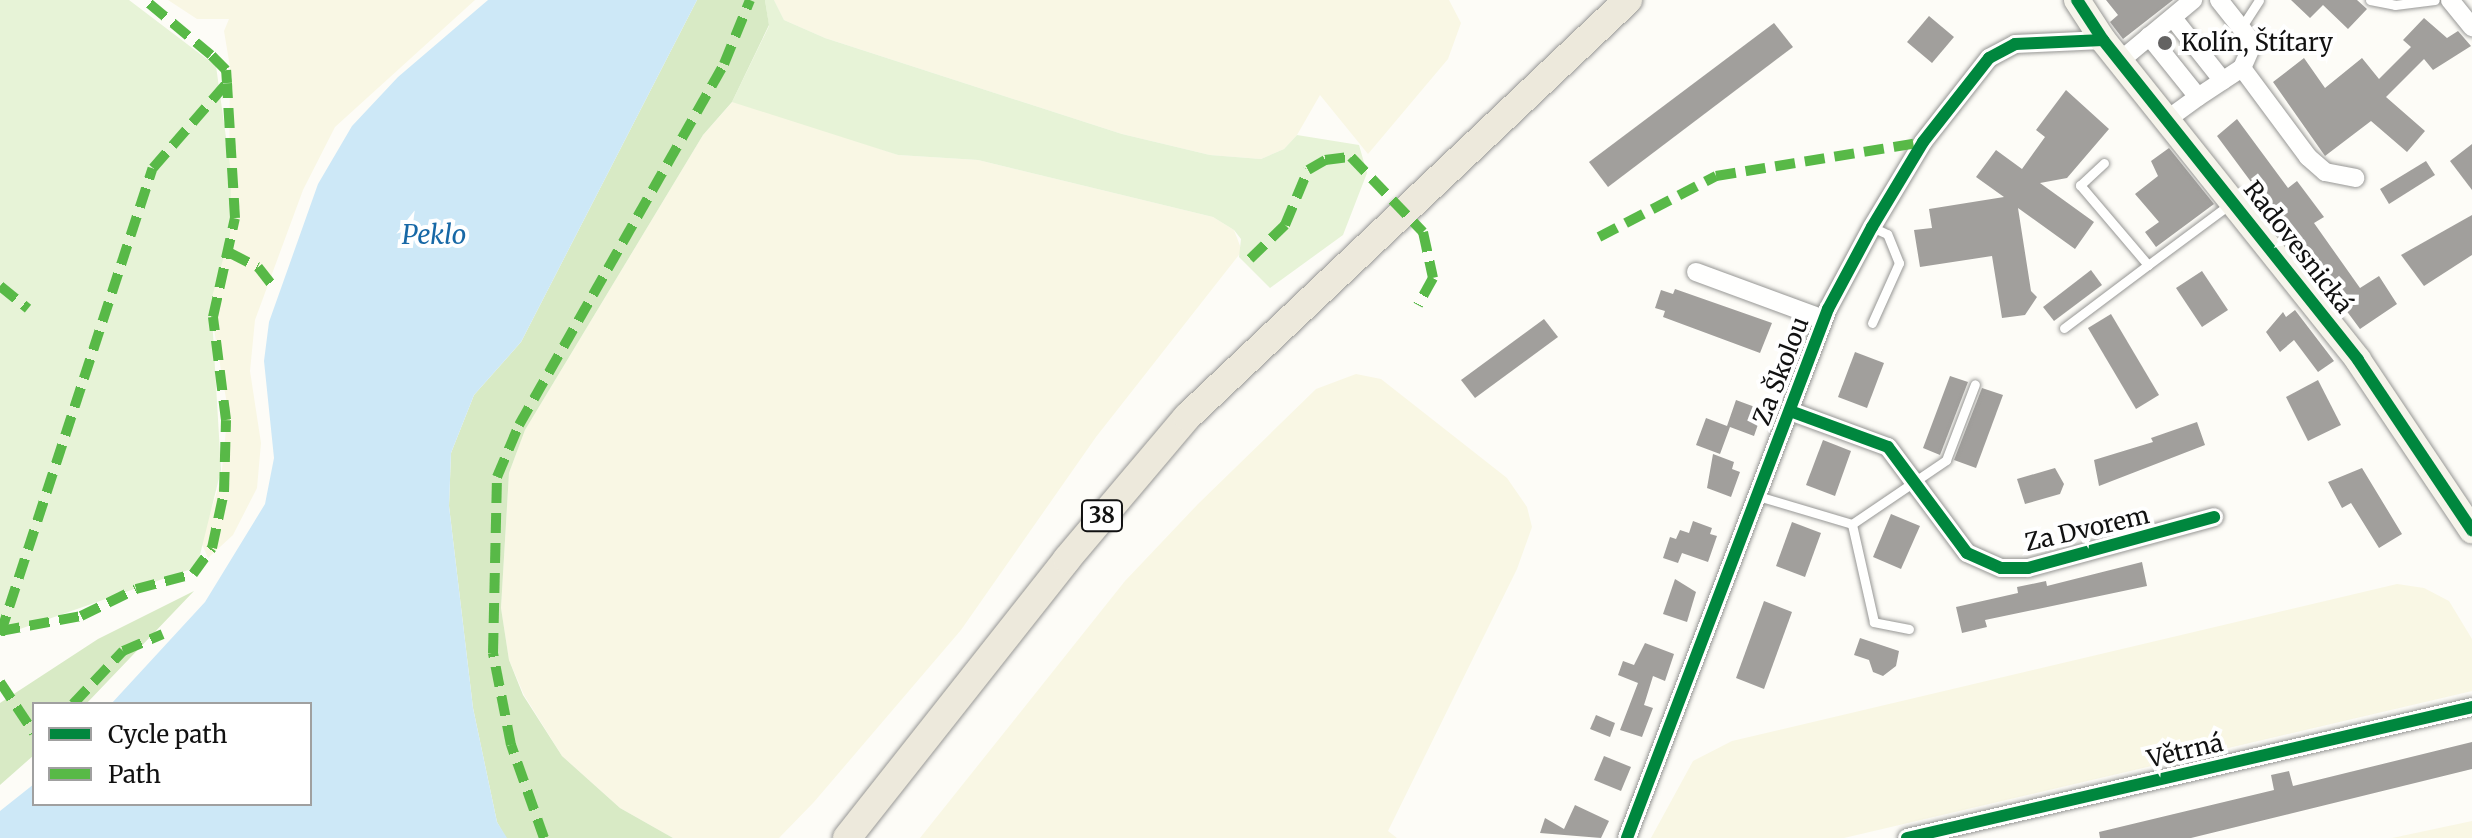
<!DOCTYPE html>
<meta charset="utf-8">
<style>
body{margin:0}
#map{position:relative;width:2472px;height:838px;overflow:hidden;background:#fdfcf7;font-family:Merriweather,serif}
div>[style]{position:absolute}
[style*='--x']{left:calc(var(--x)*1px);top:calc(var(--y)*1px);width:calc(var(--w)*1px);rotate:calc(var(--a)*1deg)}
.farmland>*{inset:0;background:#f9f7e4}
.green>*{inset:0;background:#e7f3d7}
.forest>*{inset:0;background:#d8eac5}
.water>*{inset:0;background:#cde8f7}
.building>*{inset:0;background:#a19f9c}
.roads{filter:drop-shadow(0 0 2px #979795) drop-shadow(0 0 2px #979795)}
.lane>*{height:9px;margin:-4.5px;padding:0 4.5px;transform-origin:4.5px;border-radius:4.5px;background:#fffffe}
.street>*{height:18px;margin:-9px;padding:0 9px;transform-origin:9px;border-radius:9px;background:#fffffe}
.secondary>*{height:26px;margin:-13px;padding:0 13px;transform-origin:13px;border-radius:13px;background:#f6f4eb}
.primary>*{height:28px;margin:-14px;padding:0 14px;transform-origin:14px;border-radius:14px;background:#ede9dc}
.quiet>*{height:10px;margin-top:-5px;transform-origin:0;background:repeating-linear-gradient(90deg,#58b947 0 20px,transparent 0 30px)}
.cycleway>*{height:12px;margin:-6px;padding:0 6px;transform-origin:6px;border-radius:6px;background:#00873e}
.dots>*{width:22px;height:22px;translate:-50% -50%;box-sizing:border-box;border:4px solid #fff;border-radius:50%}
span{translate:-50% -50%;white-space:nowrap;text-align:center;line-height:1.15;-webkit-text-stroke:8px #fff;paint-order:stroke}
.shield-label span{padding:2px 6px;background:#fff;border:2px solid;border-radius:6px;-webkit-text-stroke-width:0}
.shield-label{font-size:22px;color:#111;font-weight:700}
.poi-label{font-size:24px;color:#111}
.left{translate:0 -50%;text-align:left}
.street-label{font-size:24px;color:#111}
.water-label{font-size:26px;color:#1768a6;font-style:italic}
.legend{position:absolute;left:32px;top:702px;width:280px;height:104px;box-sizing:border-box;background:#fff;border:2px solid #a0a0a0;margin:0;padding:10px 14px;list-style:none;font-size:24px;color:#111}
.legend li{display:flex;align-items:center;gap:16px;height:40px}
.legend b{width:40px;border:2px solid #a0a0a0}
</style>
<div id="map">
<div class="farmland">
<div style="clip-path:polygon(168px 0,475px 0,335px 127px,303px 190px,255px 320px,250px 371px,261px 443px,257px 488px,233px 535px,208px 558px,201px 542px,221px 479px,228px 410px,209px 301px,229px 170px,230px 67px,224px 31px,229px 19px,197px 19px)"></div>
<div style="clip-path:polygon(774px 0,1449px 0,1461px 23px,1448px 59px,1368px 154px,1320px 95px,1297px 135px,1284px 149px,1261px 159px,1210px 155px,1122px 134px,825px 38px,784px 20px)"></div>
<div style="clip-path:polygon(735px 99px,898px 155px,978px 160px,1213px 217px,1234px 230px,1242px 251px,1096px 437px,961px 630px,814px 802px,779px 838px,673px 838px,620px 808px,562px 756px,524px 695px,509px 660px,501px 608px,509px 473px,525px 430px,703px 135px)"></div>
<div style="clip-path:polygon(1356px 374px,1381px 379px,1507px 478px,1527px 507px,1532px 527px,1517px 569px,1388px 831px,1397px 838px,920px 838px,1125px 581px,1198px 504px,1316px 389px)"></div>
<div style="clip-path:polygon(2397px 584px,2424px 588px,2449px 601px,2472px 639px,2472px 691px,1844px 838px,1651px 838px,1693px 761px,1732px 741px)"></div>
<div style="clip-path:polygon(2472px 821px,2472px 838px,2392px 838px)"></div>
</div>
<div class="green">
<div style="clip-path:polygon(0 0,129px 0,216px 66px,231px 173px,230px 236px,211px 300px,221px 470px,197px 567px,0 636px)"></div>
<div style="clip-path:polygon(765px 0,774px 0,784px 20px,825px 38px,1122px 134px,1210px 155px,1261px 159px,1284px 149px,1297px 135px,1359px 145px,1367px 173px,1343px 235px,1270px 288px,1239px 257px,1241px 239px,1234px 230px,1213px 217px,978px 160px,898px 155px,732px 102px,769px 26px)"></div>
</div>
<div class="forest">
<div style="clip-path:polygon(697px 0,765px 0,769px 25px,732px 102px,703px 135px,525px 430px,509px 473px,501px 608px,509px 660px,523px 695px,562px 756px,620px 808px,673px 838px,506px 838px,497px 822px,473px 708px,449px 506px,451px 453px,474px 395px,521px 342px)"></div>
<div style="clip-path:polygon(194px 591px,86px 704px,34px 704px,34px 755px,0 785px,0 703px,98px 639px)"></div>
</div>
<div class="water">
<div style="clip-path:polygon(488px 0,697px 0,521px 342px,474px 395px,451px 453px,449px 506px,473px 708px,497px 822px,507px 838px,0 838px,0 811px,34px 784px,34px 804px,310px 804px,310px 704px,111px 704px,205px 602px,265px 504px,274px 458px,264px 361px,269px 322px,318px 184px,352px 126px,398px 77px)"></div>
</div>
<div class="building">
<div style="clip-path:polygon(2106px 0,2173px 0,2123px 39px,2110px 22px,2118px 15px)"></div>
<div style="clip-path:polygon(2291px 0,2357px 0,2367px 9px,2348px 29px,2323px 5px,2310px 18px)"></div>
<div style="clip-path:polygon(1929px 16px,1954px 37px,1932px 63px,1907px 42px)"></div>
<div style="clip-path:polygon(2424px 18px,2447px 38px,2458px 31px,2471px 46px,2433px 70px,2424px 59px,2386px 97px,2425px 131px,2407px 152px,2371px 121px,2325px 156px,2273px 82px,2304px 58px,2325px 88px,2362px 58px,2379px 79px,2411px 47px,2403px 40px)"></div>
<div style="clip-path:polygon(1774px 23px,1793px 47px,1608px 187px,1589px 162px)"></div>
<div style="clip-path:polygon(2066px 90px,2109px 129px,2067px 178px,2040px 183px,2094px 222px,2075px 249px,2018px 208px,2031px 291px,2037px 297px,2025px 315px,2002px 318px,1992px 256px,1920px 267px,1914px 230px,1932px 228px,1929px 209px,2004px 197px,1976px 177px,1996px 150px,2022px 169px,2045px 137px,2036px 130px)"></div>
<div style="clip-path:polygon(2237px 119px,2288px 188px,2297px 181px,2324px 217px,2314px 223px,2360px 288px,2379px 276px,2397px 304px,2360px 329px,2217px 136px)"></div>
<div style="clip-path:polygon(2472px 144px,2472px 190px,2450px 161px)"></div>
<div style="clip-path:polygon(2169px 148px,2214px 204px,2156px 247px,2145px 232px,2159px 222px,2135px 194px,2158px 176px,2151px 161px)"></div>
<div style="clip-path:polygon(2426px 161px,2435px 175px,2389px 204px,2380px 189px)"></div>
<div style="clip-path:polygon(2472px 215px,2472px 255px,2424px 286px,2401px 255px)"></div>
<div style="clip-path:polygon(2091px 270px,2102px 285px,2054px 321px,2043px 307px)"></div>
<div style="clip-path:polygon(2202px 271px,2228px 310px,2202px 327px,2176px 288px)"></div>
<div style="clip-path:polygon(1675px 289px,1772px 323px,1760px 353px,1663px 317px,1665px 311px,1655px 308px,1661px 290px,1673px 294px)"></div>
<div style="clip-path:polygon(2295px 310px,2334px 361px,2318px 372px,2294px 340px,2280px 352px,2266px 332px,2283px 312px,2286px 317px)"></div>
<div style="clip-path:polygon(2111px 314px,2159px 395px,2136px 409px,2088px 328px)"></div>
<div style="clip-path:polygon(1544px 319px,1558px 337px,1475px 398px,1461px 380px)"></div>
<div style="clip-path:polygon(1855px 352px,1884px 363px,1867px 408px,1838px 397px)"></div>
<div style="clip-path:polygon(1950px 376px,1968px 382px,1940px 455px,1923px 448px)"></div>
<div style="clip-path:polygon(2318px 380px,2341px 425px,2308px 441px,2286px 397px)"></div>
<div style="clip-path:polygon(1982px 388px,2003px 395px,1976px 468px,1954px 460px)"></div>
<div style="clip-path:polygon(1736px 400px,1763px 410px,1754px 436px,1730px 427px,1720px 454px,1696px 445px,1706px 418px,1727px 426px)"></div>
<div style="clip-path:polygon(2197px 422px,2205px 445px,2099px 486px,2094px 460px,2153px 442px,2151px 438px)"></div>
<div style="clip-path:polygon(1823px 440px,1851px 451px,1835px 496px,1806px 485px)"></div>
<div style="clip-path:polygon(1713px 454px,1734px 462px,1732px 469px,1740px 472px,1731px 497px,1707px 488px)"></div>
<div style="clip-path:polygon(2055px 468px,2064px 484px,2060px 494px,2025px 504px,2017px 479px)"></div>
<div style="clip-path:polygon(2362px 468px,2402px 534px,2379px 548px,2351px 503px,2342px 508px,2328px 482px)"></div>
<div style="clip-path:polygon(1891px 514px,1920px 526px,1901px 569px,1873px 557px)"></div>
<div style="clip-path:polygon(1693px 521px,1712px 528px,1710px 534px,1717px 536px,1708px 562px,1682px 553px,1678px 563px,1663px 558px,1670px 537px,1676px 539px,1680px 530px,1689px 533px)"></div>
<div style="clip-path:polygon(1792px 522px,1821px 533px,1805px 577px,1776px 566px)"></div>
<div style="clip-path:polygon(2142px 562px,2147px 586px,1985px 620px,1987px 627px,1962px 633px,1956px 607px,2018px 593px,2017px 587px,2046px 581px,2047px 586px)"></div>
<div style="clip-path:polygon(1675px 579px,1696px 592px,1687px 622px,1663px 614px)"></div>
<div style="clip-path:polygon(1764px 601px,1792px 612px,1764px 689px,1736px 678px)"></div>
<div style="clip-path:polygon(1860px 638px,1899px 651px,1896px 666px,1883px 676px,1873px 672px,1869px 660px,1854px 655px)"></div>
<div style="clip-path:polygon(1645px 643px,1674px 654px,1665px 681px,1653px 676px,1644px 705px,1653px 708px,1642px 737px,1620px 730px,1638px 683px,1618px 675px,1623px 661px,1634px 665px)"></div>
<div style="clip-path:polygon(1596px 715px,1615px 723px,1610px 737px,1590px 729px)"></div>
<div style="clip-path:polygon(2472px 742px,2472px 769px,2191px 838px,2100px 838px,2099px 832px,2274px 790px,2271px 775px,2289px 771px,2293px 786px)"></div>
<div style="clip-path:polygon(1604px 756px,1631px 767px,1621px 791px,1594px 780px)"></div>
<div style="clip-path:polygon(1575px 805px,1609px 821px,1601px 838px,1540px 833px,1545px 818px,1564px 829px)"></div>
</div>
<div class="roads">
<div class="lane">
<div style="--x:2370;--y:0;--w:25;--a:11"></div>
<div style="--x:2395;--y:5;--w:40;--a:-7.1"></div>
<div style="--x:2241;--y:28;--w:33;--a:-57"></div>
<div style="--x:2104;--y:163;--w:33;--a:137"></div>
<div style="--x:2080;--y:185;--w:105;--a:49.6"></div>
<div style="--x:2148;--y:265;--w:102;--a:-36.6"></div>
<div style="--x:1872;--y:323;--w:66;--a:-65.8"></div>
<div style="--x:1899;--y:263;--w:31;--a:-112"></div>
<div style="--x:1887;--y:234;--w:17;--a:-155"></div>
<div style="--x:2064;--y:328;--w:105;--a:-36.9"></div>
<div style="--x:1758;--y:496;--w:98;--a:16.6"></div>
<div style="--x:1909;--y:629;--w:36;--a:-169"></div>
<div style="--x:1874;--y:622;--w:100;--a:-102.7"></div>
<div style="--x:1852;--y:524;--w:114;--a:-34.2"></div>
<div style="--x:1946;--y:460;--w:81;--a:-69.1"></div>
</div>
<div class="street">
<div style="--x:2450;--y:0;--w:35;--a:51"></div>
<div style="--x:2173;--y:18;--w:80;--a:51.6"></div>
<div style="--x:2149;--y:36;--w:78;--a:51.2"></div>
<div style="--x:2198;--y:97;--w:37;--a:144"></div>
<div style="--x:2121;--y:60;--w:94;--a:-39.8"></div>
<div style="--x:2242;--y:68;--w:111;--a:53.4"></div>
<div style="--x:2308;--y:157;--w:23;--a:41"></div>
<div style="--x:2325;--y:172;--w:31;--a:11"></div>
<div style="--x:2198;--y:97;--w:53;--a:-33.4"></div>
<div style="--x:2242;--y:68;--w:27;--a:-66"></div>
<div style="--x:2253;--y:43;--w:55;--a:-128.3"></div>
<div style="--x:1696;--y:272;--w:136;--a:20.2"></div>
<div style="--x:1790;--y:411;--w:104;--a:20.2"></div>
<div style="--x:1888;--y:447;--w:132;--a:53.3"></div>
<div style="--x:1967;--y:553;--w:37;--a:24"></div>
<div style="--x:2001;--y:568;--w:27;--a:0"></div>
<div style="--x:2028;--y:568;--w:193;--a:-15.3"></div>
<div style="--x:1627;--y:838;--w:566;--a:-69.2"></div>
<div style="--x:1828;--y:309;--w:93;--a:-61.8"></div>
<div style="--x:1872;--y:227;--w:99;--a:-59"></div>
<div style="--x:1923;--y:142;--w:107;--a:-51.8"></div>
<div style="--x:1989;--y:58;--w:30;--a:-28"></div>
<div style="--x:2015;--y:44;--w:88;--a:-2.6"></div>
<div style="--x:1907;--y:838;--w:580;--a:-13.05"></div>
</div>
<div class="secondary">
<div style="--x:2077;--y:0;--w:48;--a:57"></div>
<div style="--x:2103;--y:40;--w:409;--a:51.4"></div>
<div style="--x:2358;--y:360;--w:205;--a:56.2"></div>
</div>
<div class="primary">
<div style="--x:847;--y:838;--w:355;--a:-51.7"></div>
<div style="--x:1067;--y:559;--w:186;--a:-49.8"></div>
<div style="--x:1187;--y:417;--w:607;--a:-43.4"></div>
</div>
</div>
<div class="quiet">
<div style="--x:1599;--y:237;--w:132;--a:-27.5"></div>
<div style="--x:1716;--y:176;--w:210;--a:-9.3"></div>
<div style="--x:230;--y:253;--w:31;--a:27"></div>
<div style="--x:258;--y:267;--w:29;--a:52"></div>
<div style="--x:1250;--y:259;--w:49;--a:-44.2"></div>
<div style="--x:1285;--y:225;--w:60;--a:-67.3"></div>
<div style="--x:1308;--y:170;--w:20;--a:-30"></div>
<div style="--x:1325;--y:160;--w:26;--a:-7"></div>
<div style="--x:1351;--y:157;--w:104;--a:46.2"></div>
<div style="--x:1423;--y:232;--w:47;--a:77.7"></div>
<div style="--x:1433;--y:278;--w:31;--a:119"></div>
<div style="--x:0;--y:286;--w:36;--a:39"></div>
<div style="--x:0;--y:631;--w:82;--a:-10.5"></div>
<div style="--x:81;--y:616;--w:61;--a:-26.1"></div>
<div style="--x:136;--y:589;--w:59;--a:-14.7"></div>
<div style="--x:193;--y:574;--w:32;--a:-54"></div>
<div style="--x:212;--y:548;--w:57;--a:-77.9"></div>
<div style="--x:224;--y:492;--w:72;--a:-88.4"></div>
<div style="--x:226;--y:420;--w:104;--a:-97.2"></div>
<div style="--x:213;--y:317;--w:101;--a:-77.5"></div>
<div style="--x:235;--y:218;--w:135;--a:-93.4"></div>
<div style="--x:227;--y:83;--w:13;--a:-94"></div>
<div style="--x:226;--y:70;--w:21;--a:-135"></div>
<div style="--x:211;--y:55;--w:86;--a:-140.2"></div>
<div style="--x:0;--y:635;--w:491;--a:-71.9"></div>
<div style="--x:153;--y:168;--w:113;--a:-49"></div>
<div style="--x:0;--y:682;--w:61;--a:56.3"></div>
<div style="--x:73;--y:704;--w:73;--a:-46.7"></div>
<div style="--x:123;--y:651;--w:43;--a:-23"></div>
<div style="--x:544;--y:838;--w:99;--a:-109.5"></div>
<div style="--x:511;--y:745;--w:94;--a:-101.1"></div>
<div style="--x:493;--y:653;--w:176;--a:-88.7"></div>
<div style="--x:497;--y:477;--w:56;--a:-67.1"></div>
<div style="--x:519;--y:425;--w:415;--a:-60.4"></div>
<div style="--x:724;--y:64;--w:69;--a:-67.9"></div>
</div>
<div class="cycleway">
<div style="--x:2077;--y:0;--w:48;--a:57"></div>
<div style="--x:2103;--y:40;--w:409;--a:51.4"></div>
<div style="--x:2358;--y:360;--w:205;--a:56.2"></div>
<div style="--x:1790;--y:411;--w:104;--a:20.2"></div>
<div style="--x:1888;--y:447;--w:132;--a:53.3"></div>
<div style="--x:1967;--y:553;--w:37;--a:24"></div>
<div style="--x:2001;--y:568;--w:27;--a:0"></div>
<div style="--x:2028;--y:568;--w:193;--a:-15.3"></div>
<div style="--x:1627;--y:838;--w:566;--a:-69.2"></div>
<div style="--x:1828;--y:309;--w:93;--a:-61.8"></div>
<div style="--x:1872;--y:227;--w:99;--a:-59"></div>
<div style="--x:1923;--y:142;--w:107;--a:-51.8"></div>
<div style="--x:1989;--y:58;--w:30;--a:-28"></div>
<div style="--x:2015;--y:44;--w:88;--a:-2.6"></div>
<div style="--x:1907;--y:838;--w:580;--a:-13.05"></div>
</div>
<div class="dots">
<div style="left:2165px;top:43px;background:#646362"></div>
</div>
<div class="shield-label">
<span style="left:1102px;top:516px">38</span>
</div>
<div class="poi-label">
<span class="left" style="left:2181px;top:43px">Kolín, Štítary</span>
</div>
<div class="street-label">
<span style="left:2298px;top:247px;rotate:52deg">Radovesnická</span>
<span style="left:1781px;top:371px;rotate:-69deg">Za Školou</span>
<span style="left:2087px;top:529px;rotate:-13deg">Za Dvorem</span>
<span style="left:2185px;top:751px;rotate:-13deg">Větrná</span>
</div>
<div class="water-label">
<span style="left:434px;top:235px">Peklo</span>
</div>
<ul class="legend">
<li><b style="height:10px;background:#00873e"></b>Cycle path</li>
<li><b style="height:10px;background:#58b947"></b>Path</li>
</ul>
</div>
